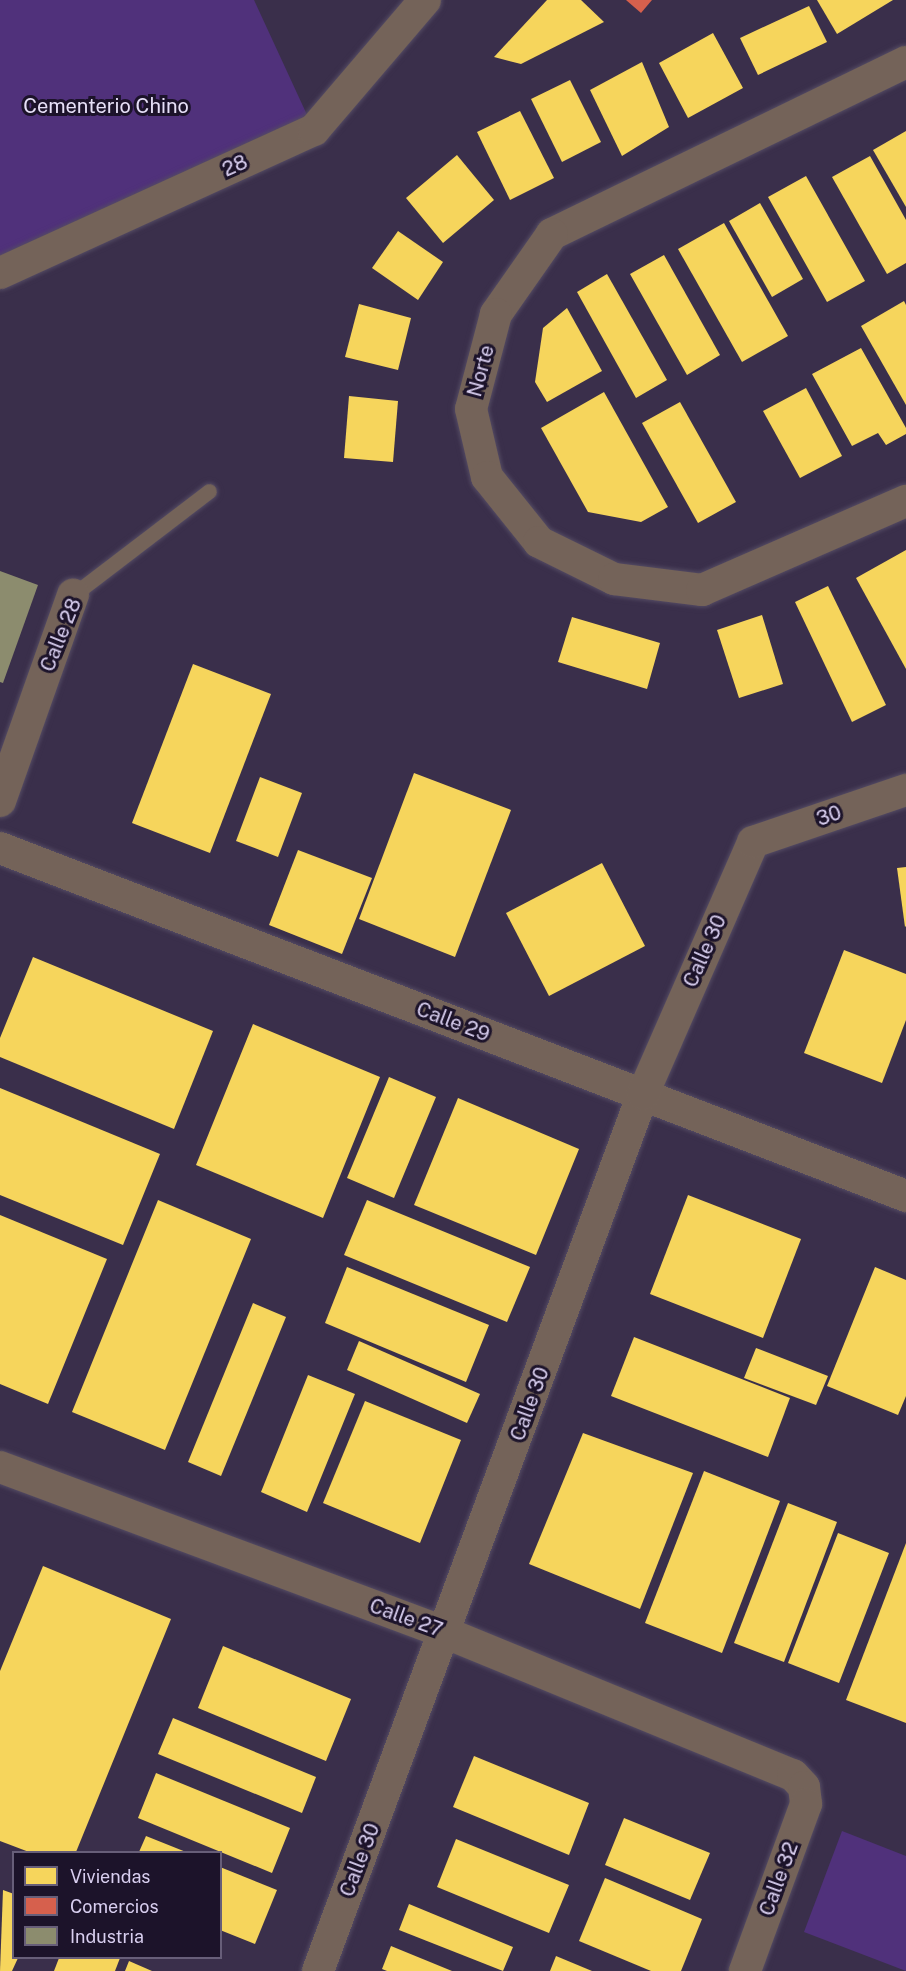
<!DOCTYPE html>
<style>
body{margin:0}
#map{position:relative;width:906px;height:1971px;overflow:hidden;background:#3a2f4b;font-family:"Public Sans",sans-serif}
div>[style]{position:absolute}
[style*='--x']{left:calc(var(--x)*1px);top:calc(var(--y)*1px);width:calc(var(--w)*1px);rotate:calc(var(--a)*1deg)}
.green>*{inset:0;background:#50317b}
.homes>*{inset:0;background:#f6d55c}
.shops>*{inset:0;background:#d6604d}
.industry>*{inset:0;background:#8c8c6e}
.roads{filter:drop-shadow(0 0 2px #544b63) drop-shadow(0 0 2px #544b63)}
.lane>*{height:15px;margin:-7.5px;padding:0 7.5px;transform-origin:7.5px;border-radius:7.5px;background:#746359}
.street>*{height:32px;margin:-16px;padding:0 16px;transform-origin:16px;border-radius:16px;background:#746359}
span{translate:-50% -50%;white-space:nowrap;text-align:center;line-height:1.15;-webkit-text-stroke:6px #1c132a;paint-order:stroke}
.park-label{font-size:20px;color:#e6dff7}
.street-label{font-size:20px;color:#d8ceef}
.legend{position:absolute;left:12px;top:1851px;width:210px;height:108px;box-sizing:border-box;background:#1c132a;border:2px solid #675e79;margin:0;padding:8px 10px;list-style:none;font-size:18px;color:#d8ceef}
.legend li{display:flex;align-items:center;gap:12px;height:30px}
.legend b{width:30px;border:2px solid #675e79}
</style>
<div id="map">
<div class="green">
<div style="clip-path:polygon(0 0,254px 0,314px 130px,0 271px)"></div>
<div style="clip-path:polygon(842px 1831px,906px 1856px,906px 1971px,804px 1932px)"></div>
</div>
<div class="homes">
<div style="clip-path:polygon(547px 0,581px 0,604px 22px,521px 64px,494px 57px)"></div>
<div style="clip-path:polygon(817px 0,893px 0,837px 34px)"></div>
<div style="clip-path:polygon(809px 6px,827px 42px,758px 75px,740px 38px)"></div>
<div style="clip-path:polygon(713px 33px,743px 88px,688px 118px,659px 63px)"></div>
<div style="clip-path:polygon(642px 62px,669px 127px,622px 156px,590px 90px)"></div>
<div style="clip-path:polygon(570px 80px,601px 142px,562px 162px,531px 99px)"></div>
<div style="clip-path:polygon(520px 111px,554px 178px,510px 200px,477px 132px)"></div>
<div style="clip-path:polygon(906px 131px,906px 207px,873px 150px)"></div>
<div style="clip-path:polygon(457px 155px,494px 200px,443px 243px,406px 198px)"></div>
<div style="clip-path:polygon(870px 156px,906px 220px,906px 263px,887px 274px,832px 177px)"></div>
<div style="clip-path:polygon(806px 176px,865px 281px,827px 302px,768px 197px)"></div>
<div style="clip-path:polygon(760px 203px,803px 279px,772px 297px,729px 221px)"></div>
<div style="clip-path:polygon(724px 223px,788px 336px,742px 362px,678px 249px)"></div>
<div style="clip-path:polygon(398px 231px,443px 262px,418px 300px,372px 268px)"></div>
<div style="clip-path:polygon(664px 255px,720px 355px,687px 375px,630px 274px)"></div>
<div style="clip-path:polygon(607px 274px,667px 380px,636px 398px,577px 292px)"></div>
<div style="clip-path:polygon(904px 301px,906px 305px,906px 405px,861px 326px)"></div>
<div style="clip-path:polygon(359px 304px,411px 318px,398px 370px,345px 357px)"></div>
<div style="clip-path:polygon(567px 308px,602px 371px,547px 402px,535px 382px,543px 328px)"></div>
<div style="clip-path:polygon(861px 348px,906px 428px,906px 434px,886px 445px,878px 433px,852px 446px,812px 374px)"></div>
<div style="clip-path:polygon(806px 388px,842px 456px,800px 478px,763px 411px)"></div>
<div style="clip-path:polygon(604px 392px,668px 507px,641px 522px,588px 512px,541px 428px)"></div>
<div style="clip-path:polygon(349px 396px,398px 401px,393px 462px,344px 458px)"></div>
<div style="clip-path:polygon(680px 402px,736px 502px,698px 523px,642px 423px)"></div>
<div style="clip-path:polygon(906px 550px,906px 669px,856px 578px)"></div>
<div style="clip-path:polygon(828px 586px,886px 705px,852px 722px,795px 602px)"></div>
<div style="clip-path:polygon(762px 615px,783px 684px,739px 698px,717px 630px)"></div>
<div style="clip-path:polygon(572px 617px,660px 643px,647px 689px,558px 662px)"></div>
<div style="clip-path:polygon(193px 664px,271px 694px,210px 853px,132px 823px)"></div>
<div style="clip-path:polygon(414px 773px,511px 810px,455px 957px,359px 919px)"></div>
<div style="clip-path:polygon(260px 777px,302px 793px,278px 857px,236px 841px)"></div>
<div style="clip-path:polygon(298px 850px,372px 878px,342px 954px,269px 925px)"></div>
<div style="clip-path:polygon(602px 863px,645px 946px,549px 996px,506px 913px)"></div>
<div style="clip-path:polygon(906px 867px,906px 926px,905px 927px,897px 868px)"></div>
<div style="clip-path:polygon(844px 950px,906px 974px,906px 1020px,882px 1083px,804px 1053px)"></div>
<div style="clip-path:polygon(33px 957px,213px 1031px,174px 1129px,0 1057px,0 1038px)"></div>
<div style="clip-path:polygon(253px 1024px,380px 1077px,323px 1218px,196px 1165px)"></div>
<div style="clip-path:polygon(389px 1077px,436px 1097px,394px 1198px,347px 1178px)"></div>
<div style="clip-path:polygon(0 1088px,160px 1154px,123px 1245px,0 1195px)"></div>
<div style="clip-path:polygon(458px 1098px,579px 1149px,536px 1255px,414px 1205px)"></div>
<div style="clip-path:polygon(688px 1195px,801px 1239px,763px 1338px,650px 1294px)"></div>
<div style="clip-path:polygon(158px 1200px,251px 1239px,165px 1450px,72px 1412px)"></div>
<div style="clip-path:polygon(367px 1200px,530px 1267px,507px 1322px,344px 1255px)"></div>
<div style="clip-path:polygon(0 1215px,107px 1259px,48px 1404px,0 1384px)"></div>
<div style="clip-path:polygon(347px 1267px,489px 1325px,466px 1382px,325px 1323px)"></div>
<div style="clip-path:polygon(875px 1267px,906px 1280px,906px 1396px,898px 1415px,827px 1386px)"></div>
<div style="clip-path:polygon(253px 1303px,286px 1317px,221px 1476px,188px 1462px)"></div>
<div style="clip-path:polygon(634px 1337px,790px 1398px,768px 1457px,611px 1396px)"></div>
<div style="clip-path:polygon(359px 1341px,480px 1394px,467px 1423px,347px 1370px)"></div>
<div style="clip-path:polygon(756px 1348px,828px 1376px,816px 1405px,744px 1378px)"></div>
<div style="clip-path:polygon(308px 1375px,355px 1394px,307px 1512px,261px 1492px)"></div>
<div style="clip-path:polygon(365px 1401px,461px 1440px,420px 1543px,323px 1503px)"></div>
<div style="clip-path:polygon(583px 1433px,693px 1473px,640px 1609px,529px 1564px)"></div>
<div style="clip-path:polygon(704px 1471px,780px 1501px,722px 1653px,645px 1623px)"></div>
<div style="clip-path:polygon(788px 1503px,837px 1522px,784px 1662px,734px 1643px)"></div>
<div style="clip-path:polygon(838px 1533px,889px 1553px,839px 1683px,788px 1663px)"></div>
<div style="clip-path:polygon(906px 1543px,906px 1723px,846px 1700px)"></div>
<div style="clip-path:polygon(43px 1566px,171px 1619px,76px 1852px,29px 1852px,0 1841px,0 1671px)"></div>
<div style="clip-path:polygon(223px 1646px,351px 1699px,326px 1761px,198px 1708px)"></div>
<div style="clip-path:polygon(173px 1718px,316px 1777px,302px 1813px,158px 1754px)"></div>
<div style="clip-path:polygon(474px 1756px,589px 1803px,569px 1855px,453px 1807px)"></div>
<div style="clip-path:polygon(156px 1773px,290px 1828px,272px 1873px,138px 1818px)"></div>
<div style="clip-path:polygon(624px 1818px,710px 1853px,690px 1900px,605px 1865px)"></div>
<div style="clip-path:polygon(146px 1836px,186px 1852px,139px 1852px)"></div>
<div style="clip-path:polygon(456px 1839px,569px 1885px,549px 1933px,437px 1887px)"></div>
<div style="clip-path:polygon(220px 1867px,277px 1890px,255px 1944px,220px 1930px)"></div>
<div style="clip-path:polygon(605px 1878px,702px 1919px,681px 1971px,651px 1971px,579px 1941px)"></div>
<div style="clip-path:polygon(3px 1890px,14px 1894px,18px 1958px,12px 1971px,0 1971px)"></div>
<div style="clip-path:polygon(409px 1904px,513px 1947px,503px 1971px,399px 1930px)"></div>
<div style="clip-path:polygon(391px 1946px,452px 1971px,387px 1971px,382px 1969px)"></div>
<div style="clip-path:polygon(556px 1956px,592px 1971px,550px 1971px)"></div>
<div style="clip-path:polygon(59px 1958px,120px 1958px,115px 1971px,54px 1971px)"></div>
<div style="clip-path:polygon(129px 1961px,152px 1971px,125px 1971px)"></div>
</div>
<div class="shops">
<div style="clip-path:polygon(626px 0,652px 0,641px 13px)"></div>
</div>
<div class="industry">
<div style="clip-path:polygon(0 571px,38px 585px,3px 683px,0 682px)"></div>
</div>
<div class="roads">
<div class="lane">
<div style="--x:73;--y:595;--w:171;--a:-37.4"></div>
</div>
<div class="street">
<div style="--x:906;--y:62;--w:394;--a:154.1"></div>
<div style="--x:552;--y:234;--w:98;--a:125"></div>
<div style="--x:496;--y:314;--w:98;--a:104.7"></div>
<div style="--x:471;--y:409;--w:70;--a:76.8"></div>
<div style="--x:487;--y:477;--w:83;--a:51.3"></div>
<div style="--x:539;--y:542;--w:84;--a:26.3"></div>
<div style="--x:614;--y:579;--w:89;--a:7.1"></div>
<div style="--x:702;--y:590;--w:223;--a:-23.6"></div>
<div style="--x:0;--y:273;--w:345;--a:-24.5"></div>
<div style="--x:314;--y:130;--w:171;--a:-49.5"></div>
<div style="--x:0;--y:801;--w:219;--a:-70.5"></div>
<div style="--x:0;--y:848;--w:971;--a:21.01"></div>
<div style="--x:0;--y:1467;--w:476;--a:20.4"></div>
<div style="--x:446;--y:1633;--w:375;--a:22.3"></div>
<div style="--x:793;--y:1775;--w:16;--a:47"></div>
<div style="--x:804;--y:1787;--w:17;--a:83"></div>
<div style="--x:806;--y:1804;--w:178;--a:110.1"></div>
<div style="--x:318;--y:1971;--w:935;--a:-69.67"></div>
<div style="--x:643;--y:1094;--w:275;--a:-66.4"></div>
<div style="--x:753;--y:842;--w:162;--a:-18.8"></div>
</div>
</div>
<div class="park-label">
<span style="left:106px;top:106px">Cementerio Chino</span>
</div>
<div class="street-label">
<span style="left:235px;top:166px;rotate:-24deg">28</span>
<span style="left:481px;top:371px;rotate:-75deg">Norte</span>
<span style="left:61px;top:635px;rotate:-68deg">Calle 28</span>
<span style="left:829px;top:816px;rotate:-19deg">30</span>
<span style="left:705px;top:951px;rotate:-66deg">Calle 30</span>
<span style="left:453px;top:1022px;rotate:21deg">Calle 29</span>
<span style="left:530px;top:1404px;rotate:-70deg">Calle 30</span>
<span style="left:406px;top:1618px;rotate:20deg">Calle 27</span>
<span style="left:360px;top:1860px;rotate:-69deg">Calle 30</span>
<span style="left:779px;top:1879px;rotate:-70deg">Calle 32</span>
</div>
<ul class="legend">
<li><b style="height:16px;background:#f6d55c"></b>Viviendas</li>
<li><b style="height:16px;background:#d6604d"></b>Comercios</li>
<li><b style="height:16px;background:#8c8c6e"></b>Industria</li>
</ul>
</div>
